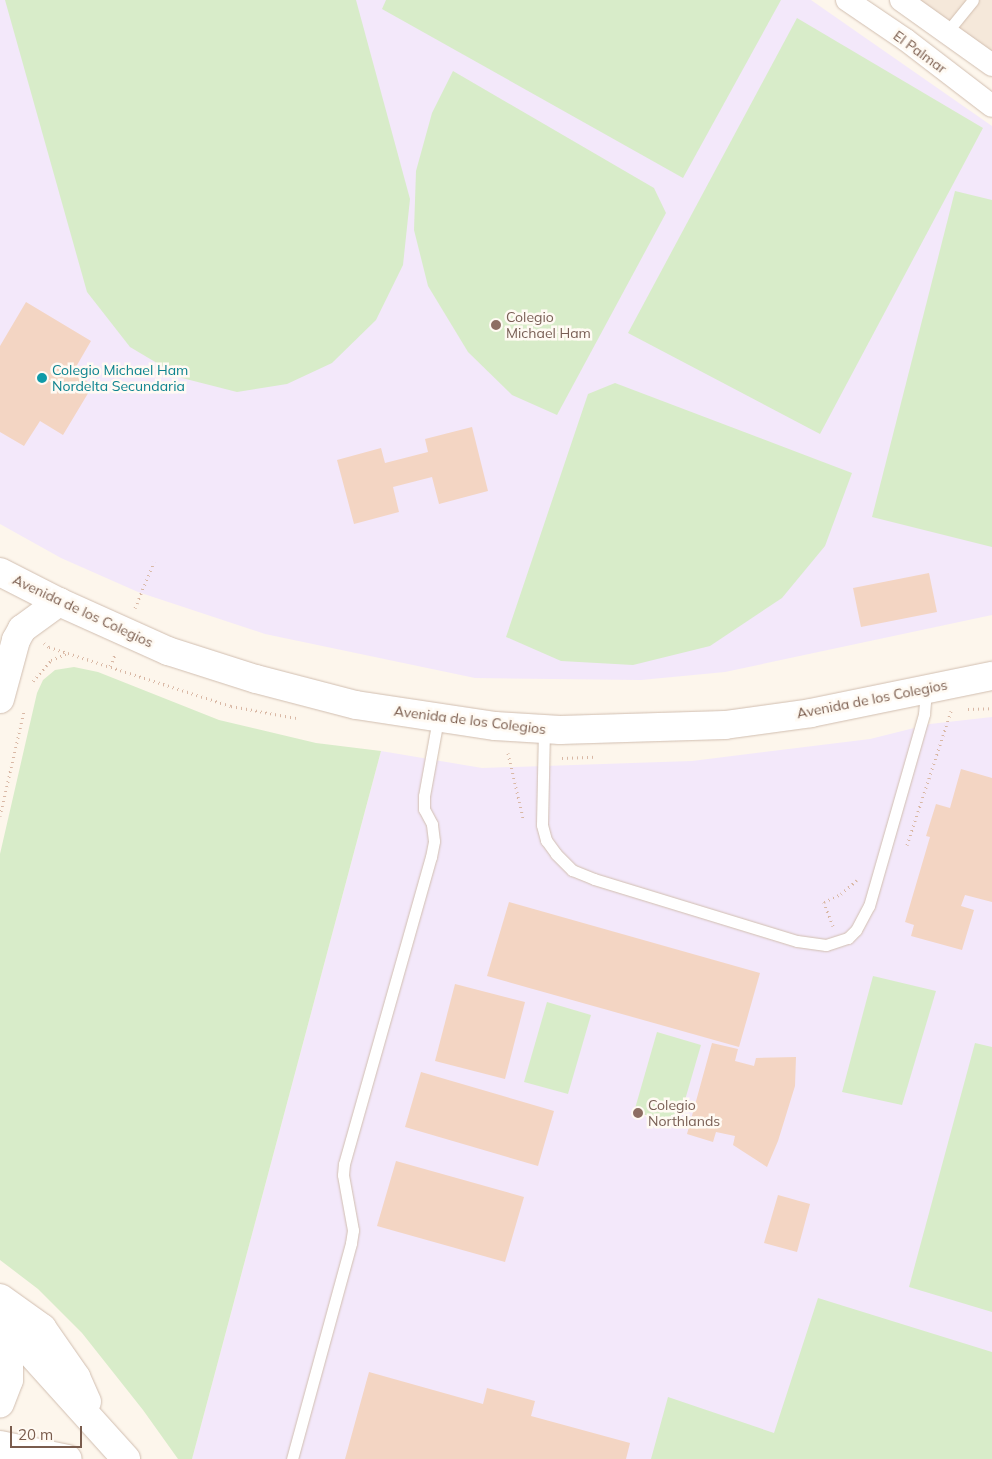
<!DOCTYPE html>
<style>
body{margin:0}
#map{position:relative;width:992px;height:1459px;overflow:hidden;background:#fdf6ec;font-family:Mulish,sans-serif}
div>[style]{position:absolute}
[style*='--x']{left:calc(var(--x)*1px);top:calc(var(--y)*1px);width:calc(var(--w)*1px);rotate:calc(var(--a)*1deg)}
.residential>*{inset:0;background:#f5e8da}
.education>*{inset:0;background:#f3e8fa}
.green>*{inset:0;background:#d8ecc9}
.building>*{inset:0;background:#f3d5c3}
.path>*{height:3px;margin-top:-1.5px;transform-origin:0;background:repeating-linear-gradient(90deg,#d9b8a5 0 1px,transparent 0 5px)}
.roads{filter:drop-shadow(0 0 1px #d1beb0) drop-shadow(0 0 1px #d1beb0)}
.service>*{height:11px;margin:-5.5px;padding:0 5.5px;transform-origin:5.5px;border-radius:5.5px;background:#fff}
.minor>*{height:22px;margin:-11px;padding:0 11px;transform-origin:11px;border-radius:11px;background:#fff}
.tertiary>*{height:28px;margin:-14px;padding:0 14px;transform-origin:14px;border-radius:14px;background:#fff}
.secondary>*{height:28px;margin:-14px;padding:0 14px;transform-origin:14px;border-radius:14px;background:#fff}
.dots>*{width:14px;height:14px;translate:-50% -50%;box-sizing:border-box;border:2px solid #fffaf3;border-radius:50%}
span{translate:-50% -50%;white-space:nowrap;text-align:center;line-height:1.15;-webkit-text-stroke:5px #fffaf3;paint-order:stroke}
.street-label{font-size:14px;color:#7a5c4d}
.education-label{font-size:14px;color:#785e54}
.left{translate:0 -50%;text-align:left}
.culture-label{font-size:14px;color:#0d838f}
.scale{position:absolute;left:10px;top:1426px;width:72px;height:22px;box-sizing:border-box;border:2px solid #7a5c4d;border-top:0;padding-left:6px;font-size:15px;line-height:18px;white-space:nowrap;color:#7a5c4d;-webkit-text-stroke:4px #fffaf3;paint-order:stroke}
</style>
<div id="map">
<div class="residential">
<div style="clip-path:polygon(901px 0,992px 0,992px 65px)"></div>
</div>
<div class="education">
<div style="clip-path:polygon(0 0,811px 0,992px 126px,992px 615px,725px 672px,641px 680px,475px 678px,265px 634px,138px 592px,61px 558px,0 524px)"></div>
<div style="clip-path:polygon(992px 717px,992px 1459px,192px 1459px,381px 751px,482px 768px,692px 761px,870px 739px,930px 724px)"></div>
</div>
<div class="green">
<div style="clip-path:polygon(5px 0,356px 0,410px 199px,403px 265px,376px 320px,332px 363px,287px 384px,237px 392px,182px 378px,130px 347px,87px 292px)"></div>
<div style="clip-path:polygon(386px 0,781px 0,683px 178px,382px 9px)"></div>
<div style="clip-path:polygon(797px 18px,983px 128px,820px 434px,628px 333px)"></div>
<div style="clip-path:polygon(453px 71px,654px 188px,666px 213px,557px 415px,512px 395px,468px 352px,428px 286px,414px 230px,416px 171px,432px 113px)"></div>
<div style="clip-path:polygon(955px 191px,992px 200px,992px 547px,872px 517px)"></div>
<div style="clip-path:polygon(615px 383px,852px 473px,825px 546px,782px 598px,710px 646px,633px 665px,561px 661px,506px 637px,588px 394px)"></div>
<div style="clip-path:polygon(74px 667px,98px 672px,219px 720px,316px 743px,381px 751px,192px 1459px,178px 1459px,143px 1410px,82px 1333px,38px 1289px,0 1260px,0 854px,37px 693px,43px 680px,55px 670px)"></div>
<div style="clip-path:polygon(873px 976px,936px 991px,902px 1105px,842px 1092px)"></div>
<div style="clip-path:polygon(547px 1002px,591px 1015px,568px 1094px,524px 1082px)"></div>
<div style="clip-path:polygon(657px 1032px,701px 1045px,678px 1124px,634px 1112px)"></div>
<div style="clip-path:polygon(975px 1043px,992px 1047px,992px 1312px,909px 1287px)"></div>
<div style="clip-path:polygon(818px 1298px,992px 1352px,992px 1459px,651px 1459px,668px 1397px,774px 1433px)"></div>
</div>
<div class="building">
<div style="clip-path:polygon(26px 302px,91px 341px,73px 372px,93px 385px,63px 435px,40px 421px,24px 446px,0 432px,0 346px)"></div>
<div style="clip-path:polygon(472px 427px,488px 491px,439px 504px,432px 477px,393px 487px,399px 512px,354px 524px,337px 460px,381px 448px,385px 463px,428px 452px,425px 439px)"></div>
<div style="clip-path:polygon(929px 573px,937px 612px,861px 627px,853px 588px)"></div>
<div style="clip-path:polygon(961px 769px,992px 778px,992px 902px,965px 895px,961px 906px,974px 910px,962px 950px,911px 936px,914px 925px,905px 922px,930px 837px,926px 836px,936px 804px,950px 808px)"></div>
<div style="clip-path:polygon(509px 902px,760px 973px,739px 1047px,487px 976px)"></div>
<div style="clip-path:polygon(455px 984px,525px 1002px,505px 1079px,435px 1061px)"></div>
<div style="clip-path:polygon(712px 1043px,738px 1049px,735px 1061px,754px 1066px,756px 1058px,796px 1057px,795px 1086px,778px 1141px,767px 1167px,733px 1145px,735px 1136px,716px 1132px,713px 1142px,687px 1134px)"></div>
<div style="clip-path:polygon(421px 1072px,554px 1111px,538px 1166px,405px 1127px)"></div>
<div style="clip-path:polygon(396px 1161px,524px 1197px,505px 1262px,377px 1226px)"></div>
<div style="clip-path:polygon(778px 1195px,810px 1204px,797px 1252px,764px 1243px)"></div>
<div style="clip-path:polygon(369px 1372px,483px 1404px,487px 1388px,535px 1401px,531px 1416px,630px 1443px,626px 1459px,345px 1459px)"></div>
</div>
<div class="path">
<div style="--x:135;--y:608;--w:50;--a:-67.6"></div>
<div style="--x:44;--y:643;--w:6;--a:39"></div>
<div style="--x:49;--y:647;--w:191;--a:18"></div>
<div style="--x:231;--y:706;--w:66;--a:10.5"></div>
<div style="--x:110;--y:666;--w:12;--a:-66"></div>
<div style="--x:33;--y:681;--w:28;--a:-49"></div>
<div style="--x:51;--y:660;--w:18;--a:-22"></div>
<div style="--x:968;--y:709;--w:24;--a:-2"></div>
<div style="--x:508;--y:753;--w:67;--a:77"></div>
<div style="--x:562;--y:758;--w:33;--a:-2"></div>
<div style="--x:0;--y:816;--w:108;--a:-77.1"></div>
<div style="--x:907;--y:845;--w:141;--a:-71.8"></div>
<div style="--x:833;--y:926;--w:26;--a:-111"></div>
<div style="--x:824;--y:902;--w:19;--a:-25"></div>
<div style="--x:841;--y:894;--w:21;--a:-41"></div>
</div>
<div class="roads">
<div class="service">
<div style="--x:947;--y:32;--w:41;--a:-50.9"></div>
<div style="--x:544;--y:729;--w:96;--a:91.2"></div>
<div style="--x:542;--y:825;--w:16;--a:75"></div>
<div style="--x:546;--y:840;--w:17;--a:54"></div>
<div style="--x:556;--y:854;--w:23;--a:45"></div>
<div style="--x:572;--y:870;--w:24;--a:22"></div>
<div style="--x:594;--y:879;--w:212;--a:17"></div>
<div style="--x:797;--y:941;--w:29;--a:8"></div>
<div style="--x:826;--y:945;--w:23;--a:-18"></div>
<div style="--x:848;--y:938;--w:11;--a:-45"></div>
<div style="--x:856;--y:930;--w:27;--a:-62"></div>
<div style="--x:869;--y:906;--w:200;--a:-74"></div>
<div style="--x:924;--y:714;--w:25;--a:-85"></div>
<div style="--x:292;--y:1459;--w:224;--a:-74.7"></div>
<div style="--x:351;--y:1243;--w:13;--a:-81"></div>
<div style="--x:353;--y:1230;--w:56;--a:-100.3"></div>
<div style="--x:343;--y:1175;--w:11;--a:-85"></div>
<div style="--x:344;--y:1164;--w:319;--a:-74.2"></div>
<div style="--x:431;--y:857;--w:16;--a:-79"></div>
<div style="--x:434;--y:841;--w:17;--a:-97"></div>
<div style="--x:432;--y:824;--w:17;--a:-118"></div>
<div style="--x:424;--y:809;--w:13;--a:-90"></div>
<div style="--x:424;--y:796;--w:78;--a:-79.7"></div>
</div>
<div class="minor">
<div style="--x:847;--y:0;--w:71;--a:34.1"></div>
<div style="--x:906;--y:40;--w:108;--a:37.5"></div>
<div style="--x:901;--y:0;--w:112;--a:35.5"></div>
</div>
<div class="tertiary">
<div style="--x:0;--y:572;--w:66;--a:27"></div>
<div style="--x:59;--y:602;--w:120;--a:24.2"></div>
<div style="--x:168;--y:651;--w:92;--a:17.7"></div>
<div style="--x:256;--y:679;--w:103;--a:14.6"></div>
<div style="--x:356;--y:705;--w:141;--a:8.6"></div>
<div style="--x:495;--y:726;--w:65;--a:3.5"></div>
<div style="--x:560;--y:730;--w:165;--a:-1.7"></div>
<div style="--x:725;--y:725;--w:87;--a:-7.9"></div>
<div style="--x:811;--y:713;--w:185;--a:-11.6"></div>
<div style="--x:0;--y:699;--w:61;--a:-74.8"></div>
<div style="--x:16;--y:640;--w:13;--a:-61"></div>
<div style="--x:22;--y:629;--w:46;--a:-36.1"></div>
</div>
<div class="secondary">
<div style="--x:0;--y:1298;--w:52;--a:35.5"></div>
<div style="--x:42;--y:1328;--w:60;--a:55.2"></div>
<div style="--x:76;--y:1377;--w:27;--a:66"></div>
<div style="--x:0;--y:1327;--w:35;--a:39"></div>
<div style="--x:27;--y:1349;--w:148;--a:48"></div>
<div style="--x:0;--y:1339;--w:19;--a:62"></div>
<div style="--x:9;--y:1356;--w:24;--a:90"></div>
<div style="--x:9;--y:1380;--w:25;--a:111"></div>
<div style="--x:0;--y:1445;--w:69;--a:11.6"></div>
</div>
</div>
<div class="dots">
<div style="left:496px;top:325px;background:#8d6e63"></div>
<div style="left:42px;top:378px;background:#0f9aa8"></div>
<div style="left:638px;top:1113px;background:#8d6e63"></div>
</div>
<div class="street-label">
<span style="left:920px;top:52px;rotate:36deg">El Palmar</span>
<span style="left:83px;top:611px;rotate:25deg">Avenida de los Colegios</span>
<span style="left:872px;top:699px;rotate:-11deg">Avenida de los Colegios</span>
<span style="left:470px;top:720px;rotate:7deg">Avenida de los Colegios</span>
</div>
<div class="education-label">
<span class="left" style="left:506px;top:325px">Colegio<br>Michael Ham</span>
<span class="left" style="left:648px;top:1113px">Colegio<br>Northlands</span>
</div>
<div class="culture-label">
<span class="left" style="left:52px;top:378px">Colegio Michael Ham<br>Nordelta Secundaria</span>
</div>
<div class="scale">20 m</div>
</div>
